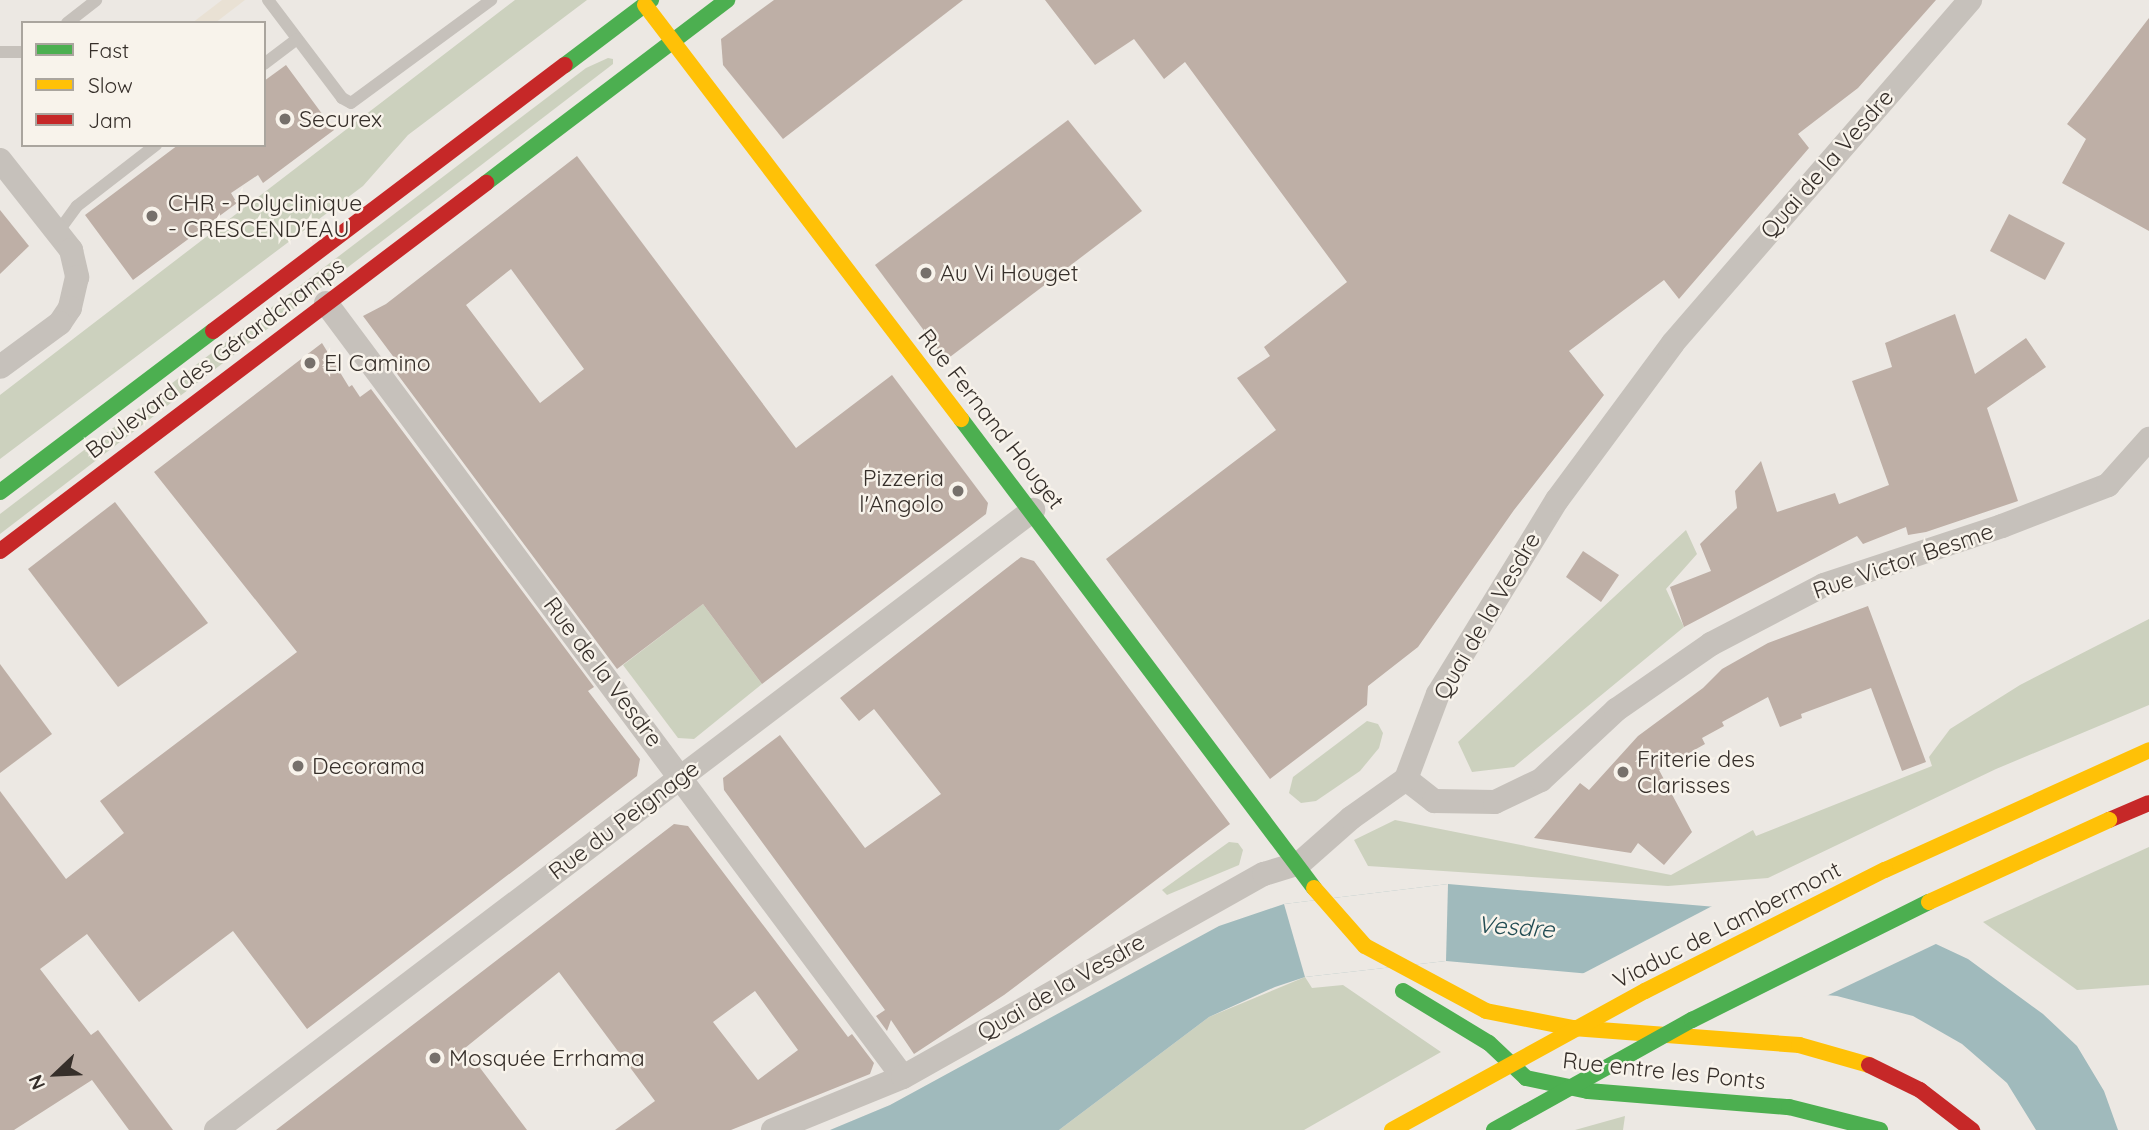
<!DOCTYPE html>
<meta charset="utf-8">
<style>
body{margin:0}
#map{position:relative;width:2149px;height:1130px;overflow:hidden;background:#ece8e3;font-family:Quicksand,sans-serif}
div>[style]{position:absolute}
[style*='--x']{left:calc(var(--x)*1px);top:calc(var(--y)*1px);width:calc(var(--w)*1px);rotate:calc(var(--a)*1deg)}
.green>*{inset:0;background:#ccd1be}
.plaza>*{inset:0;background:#e9e1d4}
.water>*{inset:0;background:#a0babc}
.pier>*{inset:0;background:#ece8e3}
.building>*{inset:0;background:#beafa6}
.lane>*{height:12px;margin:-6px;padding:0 6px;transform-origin:6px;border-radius:6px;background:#c6c1bb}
.street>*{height:24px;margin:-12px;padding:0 12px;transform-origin:12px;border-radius:12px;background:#c6c1bb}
.fast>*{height:16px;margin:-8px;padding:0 8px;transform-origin:8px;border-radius:8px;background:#4caf50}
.slow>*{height:16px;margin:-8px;padding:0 8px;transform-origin:8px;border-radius:8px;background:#ffc107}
.jam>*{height:16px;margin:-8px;padding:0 8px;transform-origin:8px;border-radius:8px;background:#c62828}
.fast-bridge>*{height:16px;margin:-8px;padding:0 8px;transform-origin:8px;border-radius:8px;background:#4caf50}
.slow-bridge>*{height:16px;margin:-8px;padding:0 8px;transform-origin:8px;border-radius:8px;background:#ffc107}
.dots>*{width:19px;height:19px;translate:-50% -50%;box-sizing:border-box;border:4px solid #f8f3eb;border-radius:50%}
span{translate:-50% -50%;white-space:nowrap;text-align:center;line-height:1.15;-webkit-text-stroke:5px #f8f3eb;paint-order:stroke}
.poi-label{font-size:23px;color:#362f2a}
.left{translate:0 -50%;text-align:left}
.right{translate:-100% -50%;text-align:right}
.street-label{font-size:23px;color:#362f2a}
.water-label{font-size:24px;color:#234d54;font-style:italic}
.legend{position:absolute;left:21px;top:21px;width:245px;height:126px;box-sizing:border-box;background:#f8f3eb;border:2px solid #aaa59e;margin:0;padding:9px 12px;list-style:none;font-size:21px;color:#362f2a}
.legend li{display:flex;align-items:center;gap:14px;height:35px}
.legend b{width:35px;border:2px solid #aaa59e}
.north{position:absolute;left:21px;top:1039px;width:70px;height:70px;-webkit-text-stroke:5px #f8f3eb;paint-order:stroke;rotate:247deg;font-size:19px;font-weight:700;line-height:28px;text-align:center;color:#362f2a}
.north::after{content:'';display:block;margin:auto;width:24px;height:32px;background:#362f2a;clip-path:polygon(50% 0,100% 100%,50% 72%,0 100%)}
</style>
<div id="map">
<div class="green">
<div style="clip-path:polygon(515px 0,587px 0,408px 135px,363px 186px,0 459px,0 395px)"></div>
<div style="clip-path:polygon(608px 58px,613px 59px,613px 64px,0 534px,0 514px,586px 68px)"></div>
<div style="clip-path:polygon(1686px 530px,1697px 554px,1666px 589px,1684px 627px,1514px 767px,1472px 772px,1458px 742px)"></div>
<div style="clip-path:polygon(703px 604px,762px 684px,694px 739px,678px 738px,623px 665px)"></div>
<div style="clip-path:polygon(2149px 619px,2149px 705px,1996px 769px,1768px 878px,1668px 886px,1368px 866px,1354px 840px,1395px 820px,1671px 875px,1753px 830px,1756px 836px,1932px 766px,1929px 757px,1950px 729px,2020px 685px)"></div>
<div style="clip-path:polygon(1367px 721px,1378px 724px,1383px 733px,1379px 748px,1360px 771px,1316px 801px,1301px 803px,1289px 793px,1293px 777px)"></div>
<div style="clip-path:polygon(1229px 842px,1238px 843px,1243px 850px,1239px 865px,1167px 895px,1162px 890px)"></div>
<div style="clip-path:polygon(2149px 847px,2149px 985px,2077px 990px,1983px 922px)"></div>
<div style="clip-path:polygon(1305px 977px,1312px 988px,1343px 985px,1441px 1052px,1304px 1130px,1059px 1130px,1209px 1017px)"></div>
<div style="clip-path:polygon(1625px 1116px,1623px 1130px,1575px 1130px)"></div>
</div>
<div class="plaza">
<div style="clip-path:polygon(222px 0,245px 0,215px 23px,192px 23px)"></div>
</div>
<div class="water">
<div style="clip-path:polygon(1448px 884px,1889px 922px,1968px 959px,2043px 1014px,2077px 1046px,2104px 1091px,2118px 1130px,2036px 1130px,2007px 1083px,1962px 1044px,1913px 1016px,1837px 996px,1446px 961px,1305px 977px,1275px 987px,1209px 1017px,1059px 1130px,830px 1130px,890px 1105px,1219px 926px,1284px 904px)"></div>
</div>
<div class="pier">
<div style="clip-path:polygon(1448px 884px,1446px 961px,1305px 977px,1284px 904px)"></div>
<div style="clip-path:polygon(1718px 903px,1890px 918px,1940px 942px,1822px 998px,1582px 974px)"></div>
</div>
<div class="building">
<div style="clip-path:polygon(774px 0,963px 0,783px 139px,723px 65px,721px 39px)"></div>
<div style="clip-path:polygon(1045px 0,1936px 0,1858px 88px,1798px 134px,1809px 148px,1679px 299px,1664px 280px,1569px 351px,1604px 395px,1514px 510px,1418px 647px,1368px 686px,1367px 705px,1270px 779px,1106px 559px,1276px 430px,1237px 378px,1270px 356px,1264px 347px,1347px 282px,1185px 62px,1164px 79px,1134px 39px,1095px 65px)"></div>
<div style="clip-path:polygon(2149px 18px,2149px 231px,2062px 183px,2086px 139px,2067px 124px)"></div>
<div style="clip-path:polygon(286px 65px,334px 130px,263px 183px,258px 175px,231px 193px,237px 203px,133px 280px,85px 215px,178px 145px,264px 145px,264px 81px)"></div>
<div style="clip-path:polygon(1068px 120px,1142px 211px,946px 360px,875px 265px)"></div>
<div style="clip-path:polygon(evenodd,577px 156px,796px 448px,892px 375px,988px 503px,986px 514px,762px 684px,703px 604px,617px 669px,395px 371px,401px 367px,363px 316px,386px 304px,577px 156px,511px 269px,584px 369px,540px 403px,466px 305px,511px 269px)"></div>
<div style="clip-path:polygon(0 210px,29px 246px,0 274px)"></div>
<div style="clip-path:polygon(2009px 214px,2065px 243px,2045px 280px,1990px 251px)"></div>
<div style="clip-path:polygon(1955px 314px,1975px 374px,2026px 338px,2046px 367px,1987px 408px,2018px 501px,1926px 532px,1908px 535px,1906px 527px,1863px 544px,1857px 536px,1684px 627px,1670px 587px,1711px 571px,1700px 544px,1737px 508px,1735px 491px,1761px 461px,1777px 512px,1835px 493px,1839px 504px,1889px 485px,1852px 381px,1892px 367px,1885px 343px)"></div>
<div style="clip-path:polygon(322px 343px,349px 387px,352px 385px,360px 397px,371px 389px,594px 687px,588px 691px,640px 759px,637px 776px,307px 1029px,233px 931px,139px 1002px,87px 934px,40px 969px,91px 1035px,98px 1030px,173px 1130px,129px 1130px,92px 1080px,14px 1130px,0 1130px,0 791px,66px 879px,124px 833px,100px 801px,297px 652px,154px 472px)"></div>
<div style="clip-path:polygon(115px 502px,208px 623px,118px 687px,28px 569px)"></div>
<div style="clip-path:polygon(1583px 551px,1619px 575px,1601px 602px,1566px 577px)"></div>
<div style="clip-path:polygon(1021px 557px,1034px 561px,1230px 824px,1004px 995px,914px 1054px,891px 1020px,887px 1031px,876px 1016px,885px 1010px,724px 790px,723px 778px,780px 735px,865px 848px,941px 794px,874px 709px,859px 721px,840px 698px)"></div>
<div style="clip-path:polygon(1868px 606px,1926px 762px,1902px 771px,1871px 688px,1801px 714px,1802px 718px,1780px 727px,1768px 697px,1722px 722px,1724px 726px,1702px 738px,1705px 744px,1659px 770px,1692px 832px,1664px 865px,1638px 843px,1631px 853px,1534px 838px,1580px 783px,1589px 790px,1638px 736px,1703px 688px,1722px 669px,1768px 643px)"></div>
<div style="clip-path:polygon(0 664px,52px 734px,0 773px)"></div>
<div style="clip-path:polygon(evenodd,674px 824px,688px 826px,848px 1037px,852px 1034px,874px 1063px,870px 1074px,731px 1130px,615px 1130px,655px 1101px,559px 972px,465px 1048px,527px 1130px,276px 1130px,674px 824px,755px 991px,798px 1050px,758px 1080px,713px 1022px,755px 991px)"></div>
</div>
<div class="lane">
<div style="--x:268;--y:0;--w:123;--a:52.9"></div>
<div style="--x:342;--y:98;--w:10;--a:29"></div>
<div style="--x:351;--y:103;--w:174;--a:-36.3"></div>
<div style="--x:67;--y:23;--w:37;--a:-38"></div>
<div style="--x:0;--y:52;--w:23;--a:0"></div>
<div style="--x:264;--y:64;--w:41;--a:-37.1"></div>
<div style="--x:58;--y:232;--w:32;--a:-54"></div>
<div style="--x:77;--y:206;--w:100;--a:-37.7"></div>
</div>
<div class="street">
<div style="--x:0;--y:160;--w:115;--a:51.7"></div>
<div style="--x:71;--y:250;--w:28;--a:77"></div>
<div style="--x:77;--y:277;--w:32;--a:103"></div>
<div style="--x:70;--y:308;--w:18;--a:124"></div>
<div style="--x:60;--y:323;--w:74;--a:143.7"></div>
<div style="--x:326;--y:303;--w:965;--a:53.3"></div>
<div style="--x:1406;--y:779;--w:36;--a:38"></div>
<div style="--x:1434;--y:801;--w:61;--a:0.9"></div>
<div style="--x:1495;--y:802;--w:51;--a:-25.6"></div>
<div style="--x:1541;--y:780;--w:103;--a:-43"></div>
<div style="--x:1616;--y:710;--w:116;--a:-34.8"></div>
<div style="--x:1711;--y:644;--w:127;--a:-27.6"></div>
<div style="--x:1824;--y:585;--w:188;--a:-18.3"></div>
<div style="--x:2002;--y:526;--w:114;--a:-21.1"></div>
<div style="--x:2108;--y:485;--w:62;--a:-48.3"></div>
<div style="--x:216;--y:1130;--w:1026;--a:-37.19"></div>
<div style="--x:773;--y:1130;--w:140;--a:-22.2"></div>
<div style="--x:903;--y:1077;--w:414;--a:-29.4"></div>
<div style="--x:1264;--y:874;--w:38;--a:-17"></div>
<div style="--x:1300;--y:863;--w:68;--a:-41.4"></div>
<div style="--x:1351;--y:818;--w:67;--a:-35.3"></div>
<div style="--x:1406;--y:779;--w:91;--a:-69.4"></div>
<div style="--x:1438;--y:694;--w:228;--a:-58.5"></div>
<div style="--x:1557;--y:500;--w:195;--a:-53.5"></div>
<div style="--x:1673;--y:343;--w:454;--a:-49.1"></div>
</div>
<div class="fast">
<div style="--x:565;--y:65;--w:108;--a:-37.1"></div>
<div style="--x:486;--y:183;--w:303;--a:-37.2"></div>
<div style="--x:961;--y:419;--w:587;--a:53.03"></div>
<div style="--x:0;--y:492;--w:267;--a:-37.1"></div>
<div style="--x:1403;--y:991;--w:100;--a:31.2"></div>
<div style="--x:1489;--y:1043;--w:51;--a:43.4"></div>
<div style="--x:1526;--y:1078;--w:63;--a:11.8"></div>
<div style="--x:1588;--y:1091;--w:202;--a:4.6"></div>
<div style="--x:1789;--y:1107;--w:94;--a:14.2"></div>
</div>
<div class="slow">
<div style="--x:645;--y:5;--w:521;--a:52.65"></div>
<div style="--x:1885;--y:870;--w:290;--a:-24.4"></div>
<div style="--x:1314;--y:888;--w:77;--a:48.7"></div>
<div style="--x:1365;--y:946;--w:137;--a:28.2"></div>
<div style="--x:1486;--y:1011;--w:89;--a:11.1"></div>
<div style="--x:1573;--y:1028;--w:227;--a:4.3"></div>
<div style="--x:1799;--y:1045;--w:73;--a:15.9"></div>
</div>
<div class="jam">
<div style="--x:213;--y:331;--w:441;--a:-37.1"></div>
<div style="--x:0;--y:551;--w:610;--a:-37.13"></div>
<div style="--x:2109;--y:820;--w:43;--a:-23"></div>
<div style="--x:1869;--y:1065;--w:57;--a:26.1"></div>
<div style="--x:1920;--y:1090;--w:66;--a:37.6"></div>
</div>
<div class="fast-bridge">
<div style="--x:1494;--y:1130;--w:227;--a:-29.1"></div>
<div style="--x:1692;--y:1020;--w:265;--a:-26.5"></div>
</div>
<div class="slow-bridge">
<div style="--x:1929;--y:902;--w:198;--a:-24.5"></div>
<div style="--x:1392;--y:1130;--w:289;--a:-28.8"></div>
<div style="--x:1645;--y:991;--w:269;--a:-26.8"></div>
</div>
<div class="dots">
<div style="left:285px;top:119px;background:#76706b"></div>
<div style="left:152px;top:216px;background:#76706b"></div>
<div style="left:926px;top:273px;background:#76706b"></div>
<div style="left:310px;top:363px;background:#76706b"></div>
<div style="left:958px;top:491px;background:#76706b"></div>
<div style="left:298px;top:766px;background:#76706b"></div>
<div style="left:1623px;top:772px;background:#76706b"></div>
<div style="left:435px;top:1058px;background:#76706b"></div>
</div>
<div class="poi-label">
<span class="left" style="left:299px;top:119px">Securex</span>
<span class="left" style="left:168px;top:216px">CHR - Polyclinique<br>- CRESCEND'EAU</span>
<span class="left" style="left:940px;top:273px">Au Vi Houget</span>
<span class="left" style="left:324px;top:363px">El Camino</span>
<span class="right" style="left:944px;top:491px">Pizzeria<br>l'Angolo</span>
<span class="left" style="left:1637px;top:772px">Friterie des<br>Clarisses</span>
<span class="left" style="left:312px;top:766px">Decorama</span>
<span class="left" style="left:449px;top:1058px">Mosquée Errhama</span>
</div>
<div class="street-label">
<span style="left:1827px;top:164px;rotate:-49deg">Quai de la Vesdre</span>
<span style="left:215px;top:358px;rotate:-37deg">Boulevard des Gérardchamps</span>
<span style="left:991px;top:419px;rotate:52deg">Rue Fernand Houget</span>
<span style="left:1903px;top:561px;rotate:-19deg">Rue Victor Besme</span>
<span style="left:1487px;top:616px;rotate:-60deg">Quai de la Vesdre</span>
<span style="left:603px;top:672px;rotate:53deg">Rue de la Vesdre</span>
<span style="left:624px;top:820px;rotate:-37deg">Rue du Peignage</span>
<span style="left:1727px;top:925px;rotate:-27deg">Viaduc de Lambermont</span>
<span style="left:1061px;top:987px;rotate:-30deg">Quai de la Vesdre</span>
<span style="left:1664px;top:1071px;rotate:6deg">Rue entre les Ponts</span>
</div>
<div class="water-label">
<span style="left:1516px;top:927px;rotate:4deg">Vesdre</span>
</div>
<ul class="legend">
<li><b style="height:9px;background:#4caf50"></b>Fast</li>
<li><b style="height:9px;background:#ffc107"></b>Slow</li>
<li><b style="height:9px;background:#c62828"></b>Jam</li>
</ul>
<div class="north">N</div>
</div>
